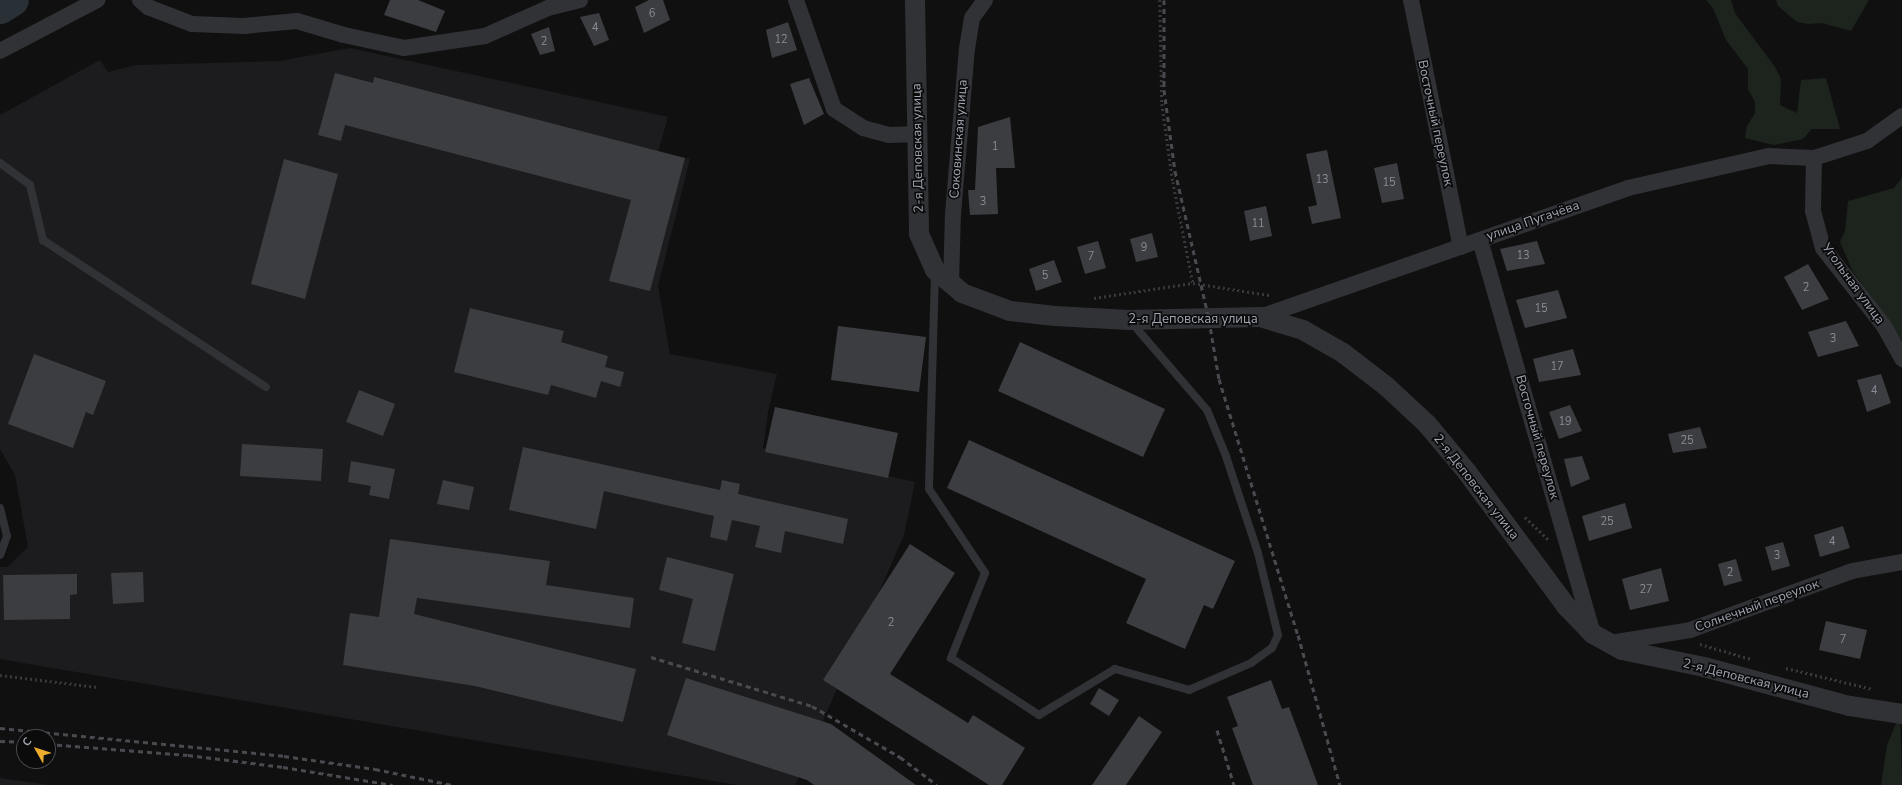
<!DOCTYPE html>
<meta charset="utf-8">
<style>
body{margin:0}
#map{position:relative;width:1902px;height:785px;overflow:hidden;background:#101011;font-family:"Nunito Sans",sans-serif}
div>[style]{position:absolute}
[style*='--x']{left:calc(var(--x)*1px);top:calc(var(--y)*1px);width:calc(var(--w)*1px);rotate:calc(var(--a)*1deg)}
.built>*{inset:0;background:#1c1c1e}
.green>*{inset:0;background:#1c241d}
.river>*{height:31px;margin:-15.5px;padding:0 15.5px;transform-origin:15.5px;border-radius:15.5px;background:#293036}
.building>*{inset:0;background:#3c3d41}
.path>*{height:2.5px;margin-top:-1.25px;transform-origin:0;background:repeating-linear-gradient(90deg,#37393d 0 2px,transparent 0 5px)}
.service>*{height:8px;margin:-4px;padding:0 4px;transform-origin:4px;border-radius:4px;background:#313236}
.minor>*{height:16px;margin:-8px;padding:0 8px;transform-origin:8px;border-radius:8px;background:#313236}
.tertiary>*{height:20px;margin:-10px;padding:0 10px;transform-origin:10px;border-radius:10px;background:#313236}
.rail>*{height:3px;margin-top:-1.5px;transform-origin:0;background:repeating-linear-gradient(90deg,#484a4f 0 5px,transparent 0 9px)}
span{translate:-50% -50%;white-space:nowrap;text-align:center;line-height:1.15;-webkit-text-stroke:3.5px #0b0b0c;paint-order:stroke}
.number-label{font-size:11px;color:#888c96}
.number-label span{-webkit-text-stroke-width:0}
.street-label{font-size:13px;color:#a1a6b2}
.north{position:absolute;left:16px;top:729px;width:40px;height:40px;box-sizing:border-box;background:#0b0b0c;border:1px solid #47494e;border-radius:50%;rotate:309deg;font-size:11px;font-weight:700;line-height:16px;text-align:center;color:#a1a6b2}
.north::after{content:'';display:block;margin:auto;width:14px;height:18px;background:#edad2c;clip-path:polygon(50% 0,100% 100%,50% 72%,0 100%)}
</style>
<div id="map">
<div class="built">
<div style="clip-path:polygon(350px 48px,668px 117px,658px 152px,690px 159px,658px 286px,670px 354px,777px 374px,768px 412px,763px 448px,915px 482px,904px 535px,795px 785px,737px 785px,0 659px,0 567px,8px 567px,28px 547px,15px 475px,0 449px,0 115px,100px 60px,108px 72px,137px 65px,280px 61px)"></div>
<div style="clip-path:polygon(0 778px,50px 785px,0 785px)"></div>
</div>
<div class="green">
<div style="clip-path:polygon(1706px 0,1731px 0,1735px 13px,1775px 67px,1781px 79px,1780px 105px,1797px 113px,1801px 80px,1826px 78px,1840px 129px,1812px 129px,1803px 139px,1774px 145px,1745px 138px,1747px 126px,1755px 113px,1755px 102px,1748px 89px,1748px 69px,1726px 40px,1713px 8px)"></div>
<div style="clip-path:polygon(1776px 0,1869px 0,1851px 31px,1822px 23px,1808px 24px,1797px 22px,1778px 6px)"></div>
<div style="clip-path:polygon(1902px 178px,1902px 341px,1853px 272px,1840px 242px,1845px 231px,1848px 201px,1894px 188px)"></div>
<div style="clip-path:polygon(1900px 714px,1902px 785px,1881px 785px,1887px 745px)"></div>
</div>
<div class="river">
<div style="--x:0;--y:8;--w:15;--a:-32"></div>
</div>
<div class="building">
<div style="clip-path:polygon(390px 0,418px 0,445px 11px,436px 32px,384px 15px)"></div>
<div style="clip-path:polygon(649px 0,663px 0,670px 20px,644px 33px,635px 7px)"></div>
<div style="clip-path:polygon(599px 13px,609px 40px,594px 46px,580px 17px)"></div>
<div style="clip-path:polygon(788px 22px,797px 50px,772px 58px,766px 30px)"></div>
<div style="clip-path:polygon(549px 27px,555px 51px,540px 55px,531px 34px)"></div>
<div style="clip-path:polygon(335px 73px,373px 83px,374px 77px,685px 158px,650px 291px,609px 281px,631px 200px,345px 125px,341px 141px,318px 135px)"></div>
<div style="clip-path:polygon(809px 78px,824px 114px,804px 125px,790px 84px)"></div>
<div style="clip-path:polygon(1010px 117px,1015px 168px,996px 168px,998px 214px,970px 215px,968px 190px,975px 190px,978px 127px)"></div>
<div style="clip-path:polygon(1327px 150px,1341px 218px,1312px 224px,1308px 207px,1317px 205px,1306px 154px)"></div>
<div style="clip-path:polygon(284px 159px,338px 174px,305px 299px,251px 284px)"></div>
<div style="clip-path:polygon(1397px 163px,1404px 199px,1382px 203px,1374px 168px)"></div>
<div style="clip-path:polygon(1266px 206px,1272px 236px,1250px 241px,1244px 211px)"></div>
<div style="clip-path:polygon(1152px 233px,1158px 257px,1136px 262px,1130px 239px)"></div>
<div style="clip-path:polygon(1098px 241px,1106px 268px,1085px 274px,1077px 247px)"></div>
<div style="clip-path:polygon(1537px 241px,1545px 264px,1507px 271px,1500px 249px)"></div>
<div style="clip-path:polygon(1054px 260px,1062px 282px,1036px 291px,1029px 269px)"></div>
<div style="clip-path:polygon(1808px 264px,1829px 299px,1802px 310px,1784px 277px)"></div>
<div style="clip-path:polygon(1558px 290px,1567px 318px,1525px 328px,1516px 300px)"></div>
<div style="clip-path:polygon(470px 308px,564px 331px,561px 342px,608px 356px,605px 367px,624px 372px,620px 387px,601px 381px,596px 398px,551px 385px,548px 395px,454px 372px)"></div>
<div style="clip-path:polygon(1846px 321px,1859px 346px,1818px 357px,1808px 332px)"></div>
<div style="clip-path:polygon(838px 326px,926px 337px,919px 392px,831px 380px)"></div>
<div style="clip-path:polygon(1020px 342px,1165px 409px,1143px 457px,998px 391px)"></div>
<div style="clip-path:polygon(1573px 349px,1581px 375px,1539px 382px,1533px 359px)"></div>
<div style="clip-path:polygon(34px 354px,106px 381px,93px 415px,86px 412px,73px 448px,8px 424px)"></div>
<div style="clip-path:polygon(1881px 374px,1891px 403px,1867px 412px,1857px 380px)"></div>
<div style="clip-path:polygon(359px 390px,395px 404px,383px 436px,346px 422px)"></div>
<div style="clip-path:polygon(1570px 405px,1582px 431px,1559px 439px,1549px 412px)"></div>
<div style="clip-path:polygon(775px 407px,898px 433px,888px 478px,765px 452px)"></div>
<div style="clip-path:polygon(1700px 427px,1707px 448px,1673px 453px,1668px 434px)"></div>
<div style="clip-path:polygon(969px 440px,1235px 561px,1213px 609px,1204px 605px,1185px 649px,1126px 623px,1146px 579px,947px 488px)"></div>
<div style="clip-path:polygon(242px 444px,323px 449px,321px 481px,240px 476px)"></div>
<div style="clip-path:polygon(523px 447px,720px 490px,722px 480px,740px 484px,738px 494px,848px 519px,843px 544px,785px 531px,781px 553px,755px 547px,760px 526px,732px 520px,727px 541px,710px 537px,714px 516px,604px 491px,596px 529px,509px 510px)"></div>
<div style="clip-path:polygon(1582px 456px,1590px 479px,1571px 487px,1564px 459px)"></div>
<div style="clip-path:polygon(351px 461px,395px 469px,389px 499px,369px 495px,371px 486px,348px 482px)"></div>
<div style="clip-path:polygon(443px 480px,474px 487px,469px 510px,437px 504px)"></div>
<div style="clip-path:polygon(1625px 503px,1632px 528px,1589px 541px,1582px 516px)"></div>
<div style="clip-path:polygon(1843px 526px,1850px 548px,1820px 557px,1814px 535px)"></div>
<div style="clip-path:polygon(390px 539px,550px 561px,546px 585px,634px 598px,630px 628px,417px 598px,414px 614px,636px 669px,623px 722px,475px 686px,343px 665px,350px 613px,379px 617px)"></div>
<div style="clip-path:polygon(1783px 542px,1790px 566px,1772px 571px,1765px 547px)"></div>
<div style="clip-path:polygon(910px 544px,955px 573px,890px 674px,968px 723px,973px 715px,1025px 748px,1002px 785px,989px 785px,823px 680px)"></div>
<div style="clip-path:polygon(667px 557px,734px 574px,715px 651px,682px 643px,693px 599px,659px 590px)"></div>
<div style="clip-path:polygon(1736px 559px,1742px 581px,1724px 586px,1718px 564px)"></div>
<div style="clip-path:polygon(1661px 568px,1669px 601px,1630px 610px,1622px 579px)"></div>
<div style="clip-path:polygon(143px 572px,144px 602px,113px 604px,111px 573px)"></div>
<div style="clip-path:polygon(77px 574px,77px 594px,70px 595px,70px 619px,4px 620px,3px 575px)"></div>
<div style="clip-path:polygon(1826px 621px,1867px 630px,1860px 659px,1819px 650px)"></div>
<div style="clip-path:polygon(686px 678px,831px 724px,916px 785px,814px 785px,807px 780px,667px 735px)"></div>
<div style="clip-path:polygon(1271px 680px,1282px 709px,1289px 707px,1318px 785px,1253px 785px,1232px 728px,1238px 726px,1227px 697px)"></div>
<div style="clip-path:polygon(1099px 688px,1119px 700px,1109px 716px,1090px 704px)"></div>
<div style="clip-path:polygon(1139px 716px,1162px 732px,1126px 785px,1092px 785px)"></div>
</div>
<div class="path">
<div style="--x:1160;--y:0;--w:104;--a:88.9"></div>
<div style="--x:1162;--y:104;--w:79;--a:82"></div>
<div style="--x:1173;--y:182;--w:103;--a:78.8"></div>
<div style="--x:1094;--y:298;--w:100;--a:-8.6"></div>
<div style="--x:1193;--y:283;--w:77;--a:9"></div>
<div style="--x:1525;--y:517;--w:33;--a:44"></div>
<div style="--x:1700;--y:644;--w:53;--a:16.4"></div>
<div style="--x:1786;--y:668;--w:89;--a:13.6"></div>
<div style="--x:0;--y:675;--w:98;--a:7.1"></div>
</div>
<div class="service">
<div style="--x:0;--y:163;--w:37;--a:36"></div>
<div style="--x:30;--y:185;--w:57;--a:76.7"></div>
<div style="--x:43;--y:240;--w:267;--a:33.4"></div>
<div style="--x:935;--y:272;--w:217;--a:91.6"></div>
<div style="--x:929;--y:489;--w:101;--a:56.3"></div>
<div style="--x:985;--y:573;--w:92;--a:111.8"></div>
<div style="--x:951;--y:658;--w:105;--a:32.9"></div>
<div style="--x:1039;--y:715;--w:89;--a:-31.2"></div>
<div style="--x:1115;--y:669;--w:77;--a:15.8"></div>
<div style="--x:1189;--y:690;--w:68;--a:-23.5"></div>
<div style="--x:1251;--y:663;--w:26;--a:-36"></div>
<div style="--x:1272;--y:648;--w:14;--a:-65"></div>
<div style="--x:1278;--y:635;--w:84;--a:-103.7"></div>
<div style="--x:1258;--y:553;--w:102;--a:-108.3"></div>
<div style="--x:1226;--y:456;--w:50;--a:-112.4"></div>
<div style="--x:1207;--y:410;--w:116;--a:-130.8"></div>
<div style="--x:0;--y:508;--w:29;--a:76"></div>
<div style="--x:7;--y:536;--w:20;--a:110"></div>
</div>
<div class="minor">
<div style="--x:140;--y:0;--w:11;--a:41"></div>
<div style="--x:148;--y:7;--w:47;--a:21.1"></div>
<div style="--x:192;--y:24;--w:52;--a:2.2"></div>
<div style="--x:244;--y:26;--w:53;--a:-5.4"></div>
<div style="--x:297;--y:21;--w:49;--a:16.6"></div>
<div style="--x:344;--y:35;--w:61;--a:12.2"></div>
<div style="--x:404;--y:48;--w:82;--a:-8.4"></div>
<div style="--x:485;--y:36;--w:69;--a:-24"></div>
<div style="--x:548;--y:8;--w:33;--a:-14"></div>
<div style="--x:796;--y:0;--w:115;--a:70.8"></div>
<div style="--x:834;--y:109;--w:35;--a:33"></div>
<div style="--x:863;--y:128;--w:27;--a:15"></div>
<div style="--x:889;--y:135;--w:28;--a:-2"></div>
<div style="--x:1411;--y:0;--w:252;--a:78.6"></div>
<div style="--x:0;--y:51;--w:110;--a:-27.7"></div>
<div style="--x:1814;--y:158;--w:53;--a:91.1"></div>
<div style="--x:1813;--y:211;--w:38;--a:75"></div>
<div style="--x:1823;--y:248;--w:99;--a:52"></div>
<div style="--x:1884;--y:326;--w:38;--a:61"></div>
<div style="--x:1480;--y:240;--w:410;--a:74"></div>
<div style="--x:951;--y:284;--w:70;--a:-88.4"></div>
<div style="--x:953;--y:214;--w:166;--a:-85.2"></div>
<div style="--x:967;--y:49;--w:31;--a:-81"></div>
<div style="--x:972;--y:18;--w:22;--a:-54"></div>
<div style="--x:1260;--y:317;--w:390;--a:-19.3"></div>
<div style="--x:1628;--y:188;--w:145;--a:-12.8"></div>
<div style="--x:1769;--y:156;--w:45;--a:2.5"></div>
<div style="--x:1814;--y:158;--w:56;--a:-17.8"></div>
<div style="--x:1867;--y:141;--w:43;--a:-35.5"></div>
<div style="--x:1610;--y:643;--w:81;--a:-9.2"></div>
<div style="--x:1690;--y:630;--w:172;--a:-20"></div>
<div style="--x:1852;--y:571;--w:51;--a:-10.2"></div>
</div>
<div class="tertiary">
<div style="--x:915;--y:0;--w:234;--a:89"></div>
<div style="--x:919;--y:234;--w:39;--a:66"></div>
<div style="--x:935;--y:270;--w:35;--a:40"></div>
<div style="--x:962;--y:293;--w:51;--a:20.6"></div>
<div style="--x:1010;--y:311;--w:45;--a:6.3"></div>
<div style="--x:1055;--y:316;--w:74;--a:3.1"></div>
<div style="--x:1129;--y:320;--w:131;--a:-1.3"></div>
<div style="--x:1260;--y:317;--w:45;--a:16.8"></div>
<div style="--x:1303;--y:330;--w:46;--a:29.9"></div>
<div style="--x:1343;--y:353;--w:54;--a:37.5"></div>
<div style="--x:1386;--y:386;--w:56;--a:42.8"></div>
<div style="--x:1427;--y:424;--w:62;--a:50.2"></div>
<div style="--x:1467;--y:472;--w:167;--a:53.5"></div>
<div style="--x:1566;--y:606;--w:39;--a:46"></div>
<div style="--x:1593;--y:634;--w:33;--a:29"></div>
<div style="--x:1622;--y:650;--w:84;--a:11.7"></div>
<div style="--x:1704;--y:667;--w:151;--a:15"></div>
<div style="--x:1850;--y:706;--w:53;--a:8.7"></div>
</div>
<div class="rail">
<div style="--x:1164;--y:0;--w:90;--a:90"></div>
<div style="--x:1164;--y:90;--w:82;--a:82.3"></div>
<div style="--x:1175;--y:171;--w:153;--a:77.1"></div>
<div style="--x:1209;--y:320;--w:60;--a:80.4"></div>
<div style="--x:1219;--y:379;--w:268;--a:72.9"></div>
<div style="--x:1298;--y:635;--w:156;--a:74.4"></div>
<div style="--x:651;--y:657;--w:168;--a:16.9"></div>
<div style="--x:812;--y:706;--w:102;--a:30.1"></div>
<div style="--x:900;--y:757;--w:46;--a:37.1"></div>
<div style="--x:0;--y:728;--w:285;--a:5.6"></div>
<div style="--x:284;--y:756;--w:92;--a:8.1"></div>
<div style="--x:375;--y:769;--w:79;--a:11.7"></div>
<div style="--x:1217;--y:730;--w:58;--a:72.8"></div>
<div style="--x:0;--y:741;--w:24;--a:2"></div>
<div style="--x:48;--y:744;--w:140;--a:4.5"></div>
<div style="--x:188;--y:755;--w:96;--a:7.2"></div>
<div style="--x:283;--y:767;--w:111;--a:9.3"></div>
</div>
<div class="number-label">
<span style="left:652px;top:14px">6</span>
<span style="left:595px;top:28px">4</span>
<span style="left:781px;top:40px">12</span>
<span style="left:544px;top:42px">2</span>
<span style="left:995px;top:147px">1</span>
<span style="left:1322px;top:180px">13</span>
<span style="left:1389px;top:183px">15</span>
<span style="left:983px;top:202px">3</span>
<span style="left:1258px;top:224px">11</span>
<span style="left:1144px;top:248px">9</span>
<span style="left:1523px;top:256px">13</span>
<span style="left:1091px;top:257px">7</span>
<span style="left:1045px;top:276px">5</span>
<span style="left:1806px;top:288px">2</span>
<span style="left:1541px;top:309px">15</span>
<span style="left:1833px;top:339px">3</span>
<span style="left:1557px;top:367px">17</span>
<span style="left:1874px;top:391px">4</span>
<span style="left:1565px;top:422px">19</span>
<span style="left:1687px;top:441px">25</span>
<span style="left:1607px;top:522px">25</span>
<span style="left:1832px;top:542px">4</span>
<span style="left:1777px;top:556px">3</span>
<span style="left:1730px;top:573px">2</span>
<span style="left:1646px;top:590px">27</span>
<span style="left:891px;top:623px">2</span>
<span style="left:1843px;top:640px">7</span>
</div>
<div class="street-label">
<span style="left:1435px;top:123px;rotate:78deg">Восточный переулок</span>
<span style="left:959px;top:139px;rotate:-86deg">Соковинская улица</span>
<span style="left:918px;top:148px;rotate:-91deg">2-я Деповская улица</span>
<span style="left:1533px;top:221px;rotate:-19deg">улица Пугачёва</span>
<span style="left:1853px;top:284px;rotate:54deg">Угольная улица</span>
<span style="left:1193px;top:319px">2-я Деповская улица</span>
<span style="left:1537px;top:437px;rotate:74deg">Восточный переулок</span>
<span style="left:1476px;top:487px;rotate:52deg">2-я Деповская улица</span>
<span style="left:1757px;top:606px;rotate:-20deg">Солнечный переулок</span>
<span style="left:1746px;top:679px;rotate:14deg">2-я Деповская улица</span>
</div>
<div class="north">С</div>
</div>
